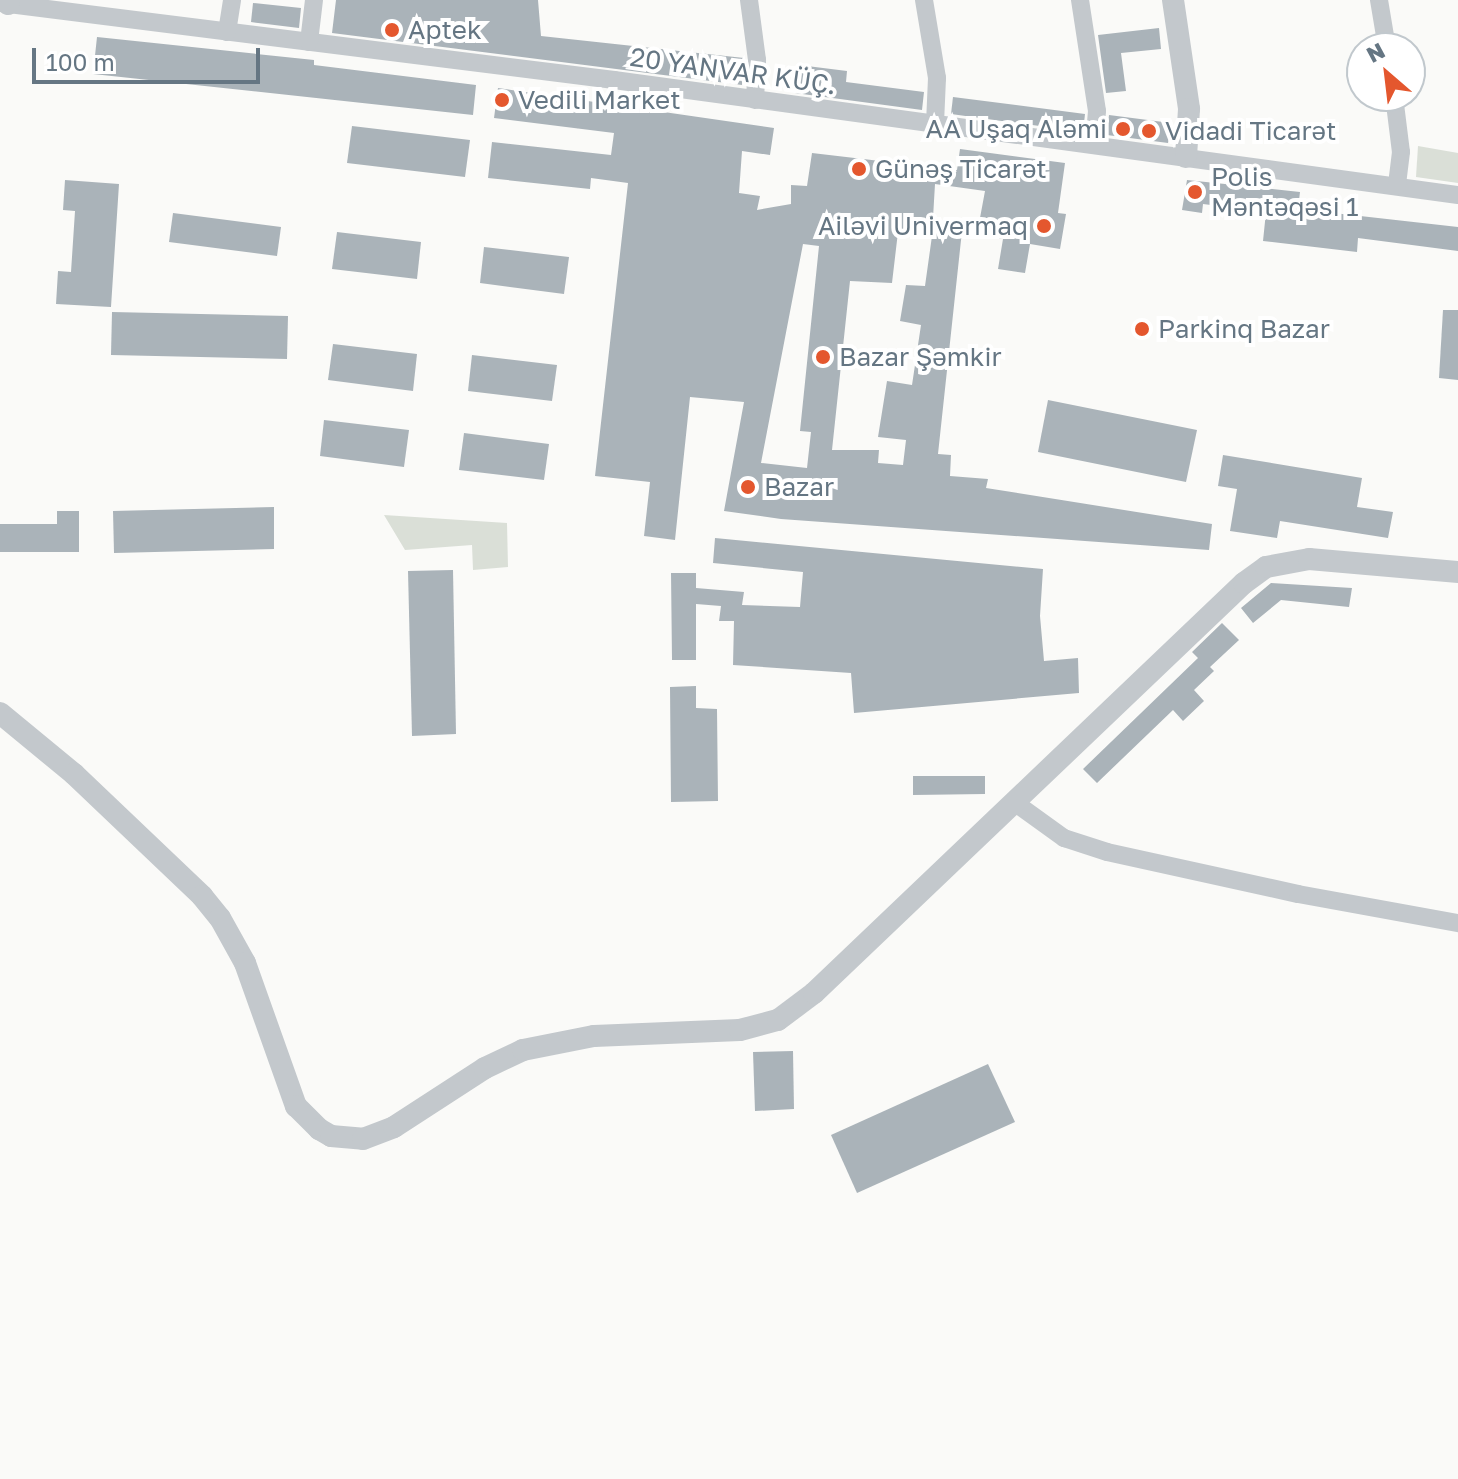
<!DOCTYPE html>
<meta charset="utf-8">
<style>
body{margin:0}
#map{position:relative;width:1458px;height:1479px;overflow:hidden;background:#fafaf8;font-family:"Golos Text",sans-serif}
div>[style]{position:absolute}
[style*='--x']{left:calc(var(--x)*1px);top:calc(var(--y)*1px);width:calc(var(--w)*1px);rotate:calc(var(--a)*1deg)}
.green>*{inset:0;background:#dadfd7}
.building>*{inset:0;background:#aab3b9}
.minor>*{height:18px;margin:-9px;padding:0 9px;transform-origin:9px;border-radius:9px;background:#c3c8cc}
.tertiary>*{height:22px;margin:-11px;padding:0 11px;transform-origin:11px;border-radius:11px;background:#c3c8cc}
.dots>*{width:22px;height:22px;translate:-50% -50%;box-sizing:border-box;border:4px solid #fff;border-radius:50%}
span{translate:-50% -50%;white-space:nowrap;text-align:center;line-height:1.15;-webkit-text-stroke:8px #fff;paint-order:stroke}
.poi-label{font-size:26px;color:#657683}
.left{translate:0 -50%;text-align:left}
.right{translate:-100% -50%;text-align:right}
.street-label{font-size:26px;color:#657683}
.north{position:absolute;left:1346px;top:32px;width:80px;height:80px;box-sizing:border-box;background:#fff;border:2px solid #c1c8cd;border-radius:50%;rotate:332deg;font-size:22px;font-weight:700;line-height:32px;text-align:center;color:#657683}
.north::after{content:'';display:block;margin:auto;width:28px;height:36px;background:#e4572e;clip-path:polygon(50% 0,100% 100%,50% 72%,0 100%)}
.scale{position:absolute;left:32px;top:48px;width:228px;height:36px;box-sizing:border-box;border:4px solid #657683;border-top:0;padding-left:10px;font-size:24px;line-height:28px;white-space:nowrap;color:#657683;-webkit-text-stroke:6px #fff;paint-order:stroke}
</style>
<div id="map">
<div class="green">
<div style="clip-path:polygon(1418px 146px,1458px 153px,1458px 183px,1416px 177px)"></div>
<div style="clip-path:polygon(384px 515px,507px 523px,508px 567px,473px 570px,472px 545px,405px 550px)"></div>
</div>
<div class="building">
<div style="clip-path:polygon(336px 0,538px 0,541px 36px,744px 58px,742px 85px,332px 33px)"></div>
<div style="clip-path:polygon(253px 3px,301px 8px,299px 28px,251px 22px)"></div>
<div style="clip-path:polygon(1159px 28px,1161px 49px,1121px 53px,1126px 91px,1106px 93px,1098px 35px)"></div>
<div style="clip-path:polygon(97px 37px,314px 60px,314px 65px,476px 85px,473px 115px,93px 74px)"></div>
<div style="clip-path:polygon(799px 65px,847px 71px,846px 82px,924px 92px,922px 110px,795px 93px)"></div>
<div style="clip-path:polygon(evenodd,498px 88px,774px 128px,770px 155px,742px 151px,739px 193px,760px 196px,757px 210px,791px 204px,791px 185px,807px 186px,812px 153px,957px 170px,960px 149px,1065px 163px,1058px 213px,1066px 214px,1060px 249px,1030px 244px,1025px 273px,998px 269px,1003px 239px,977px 234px,985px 191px,935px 184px,932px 235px,933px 227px,962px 231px,938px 454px,951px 455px,950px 476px,988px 479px,986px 488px,1212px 524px,1209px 550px,781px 519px,724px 511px,744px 402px,690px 397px,675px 540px,644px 536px,650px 482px,595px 476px,628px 183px,591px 178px,590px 189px,488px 178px,492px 142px,611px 155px,614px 133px,494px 118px,498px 88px,898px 232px,932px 236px,925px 286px,906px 285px,900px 321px,921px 325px,912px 385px,887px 381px,878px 437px,906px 440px,903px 465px,878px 463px,879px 450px,832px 450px,850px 281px,892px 283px,898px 232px,498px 88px,803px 244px,819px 246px,800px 431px,811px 432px,807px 468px,761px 463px,803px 244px)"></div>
<div style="clip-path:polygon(953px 97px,1085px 114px,1083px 132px,951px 114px)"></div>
<div style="clip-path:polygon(1109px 115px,1171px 123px,1168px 143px,1107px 135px)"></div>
<div style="clip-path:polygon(352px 126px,470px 140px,465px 177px,347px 163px)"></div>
<div style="clip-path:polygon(65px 180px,119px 184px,111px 307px,56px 304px,58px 271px,71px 272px,75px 211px,63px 210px)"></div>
<div style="clip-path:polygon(1187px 180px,1300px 192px,1298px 209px,1458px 227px,1458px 251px,1358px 238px,1357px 252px,1263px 241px,1266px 212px,1203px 204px,1202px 213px,1182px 210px)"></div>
<div style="clip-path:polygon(173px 213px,281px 227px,277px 256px,169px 242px)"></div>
<div style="clip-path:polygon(337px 232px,421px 242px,417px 279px,332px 269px)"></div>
<div style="clip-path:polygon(484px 247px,569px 257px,564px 294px,480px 283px)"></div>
<div style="clip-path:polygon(1443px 310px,1458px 310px,1458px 380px,1439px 378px)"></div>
<div style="clip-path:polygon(112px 312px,288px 316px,287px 359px,111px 355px)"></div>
<div style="clip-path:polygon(333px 344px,417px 354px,413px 391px,328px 380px)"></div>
<div style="clip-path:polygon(472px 355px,557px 365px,552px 401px,468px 391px)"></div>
<div style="clip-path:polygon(1048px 400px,1197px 430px,1186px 482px,1038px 452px)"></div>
<div style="clip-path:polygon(324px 420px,409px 430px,404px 467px,320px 456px)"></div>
<div style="clip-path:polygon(464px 433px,549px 444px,544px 480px,459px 470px)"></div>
<div style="clip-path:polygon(1223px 455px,1362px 478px,1357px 507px,1393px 512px,1388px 538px,1280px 521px,1277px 538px,1230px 531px,1237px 489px,1218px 486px)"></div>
<div style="clip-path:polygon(274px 507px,274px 549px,114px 553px,113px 511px)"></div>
<div style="clip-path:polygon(57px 511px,79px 511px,79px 552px,0 552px,0 524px,57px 524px)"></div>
<div style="clip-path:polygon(715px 538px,1043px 569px,1040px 616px,1044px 661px,1078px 658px,1079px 693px,854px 713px,851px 673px,733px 665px,734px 621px,719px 621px,721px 606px,696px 604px,696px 660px,672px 660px,671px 573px,696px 573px,696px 588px,744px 592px,742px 605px,800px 607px,803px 572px,713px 563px)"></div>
<div style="clip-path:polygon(453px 570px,456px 734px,412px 736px,408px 571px)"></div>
<div style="clip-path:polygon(1271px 583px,1352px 588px,1349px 607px,1281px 600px,1253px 623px,1241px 608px)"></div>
<div style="clip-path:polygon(1222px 623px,1239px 640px,1210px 667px,1214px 671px,1194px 690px,1204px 701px,1183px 721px,1173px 710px,1097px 783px,1083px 769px,1198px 658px,1192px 652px)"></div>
<div style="clip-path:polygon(696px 686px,696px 708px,717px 709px,718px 801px,671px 802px,670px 687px)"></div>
<div style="clip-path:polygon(913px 776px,985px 776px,985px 794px,913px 795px)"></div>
<div style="clip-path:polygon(793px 1051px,794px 1109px,755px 1111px,753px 1052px)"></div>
<div style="clip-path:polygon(988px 1064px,1015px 1122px,857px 1193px,831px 1135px)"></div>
</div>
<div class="minor">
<div style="--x:749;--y:0;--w:61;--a:82.4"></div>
<div style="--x:757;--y:60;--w:40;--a:92.9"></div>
<div style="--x:924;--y:0;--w:79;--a:80.5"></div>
<div style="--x:937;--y:78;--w:46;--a:92.5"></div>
<div style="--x:1080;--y:0;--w:112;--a:81.3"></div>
<div style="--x:1097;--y:111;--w:33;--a:95"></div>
<div style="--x:1379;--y:0;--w:49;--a:80.5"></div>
<div style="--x:0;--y:3;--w:619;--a:7.15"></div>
<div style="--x:614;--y:80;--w:852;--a:7.76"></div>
<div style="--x:227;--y:32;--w:32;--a:-81"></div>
<div style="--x:309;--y:42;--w:42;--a:-83.2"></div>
<div style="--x:1394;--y:96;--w:56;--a:82.9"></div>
<div style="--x:1401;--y:152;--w:34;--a:97"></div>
<div style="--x:1014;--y:802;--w:62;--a:35.8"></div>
<div style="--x:1064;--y:838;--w:45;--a:18"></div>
<div style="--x:1107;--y:852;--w:196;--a:12.4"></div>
<div style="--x:1298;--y:894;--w:163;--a:10.3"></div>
</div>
<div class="tertiary">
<div style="--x:1173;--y:0;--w:110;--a:81.6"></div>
<div style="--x:1189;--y:109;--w:48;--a:93.6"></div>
<div style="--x:8;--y:4;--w:4;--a:-76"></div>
<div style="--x:0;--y:713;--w:96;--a:39.5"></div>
<div style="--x:74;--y:774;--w:177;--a:43.6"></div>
<div style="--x:202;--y:896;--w:28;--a:51"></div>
<div style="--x:220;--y:918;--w:51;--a:60.9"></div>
<div style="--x:245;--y:963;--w:152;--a:70.4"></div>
<div style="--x:296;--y:1106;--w:33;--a:45"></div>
<div style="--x:319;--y:1129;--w:14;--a:30"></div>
<div style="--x:331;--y:1136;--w:32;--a:5"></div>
<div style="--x:363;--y:1139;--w:33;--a:-21"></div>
<div style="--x:394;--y:1127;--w:108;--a:-33"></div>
<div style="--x:485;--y:1068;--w:42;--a:-25.3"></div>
<div style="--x:523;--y:1050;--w:72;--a:-11.2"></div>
<div style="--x:594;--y:1036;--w:146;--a:-2.4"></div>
<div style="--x:740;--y:1030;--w:39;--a:-15"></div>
<div style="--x:778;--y:1020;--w:45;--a:-36.9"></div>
<div style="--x:814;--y:993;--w:594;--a:-43.64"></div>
<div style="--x:1244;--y:583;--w:27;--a:-36"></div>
<div style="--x:1266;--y:567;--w:44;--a:-10.5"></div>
<div style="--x:1309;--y:559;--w:150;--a:5"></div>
</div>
<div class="dots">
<div style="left:392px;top:30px;background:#e4572e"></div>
<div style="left:502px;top:100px;background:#e4572e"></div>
<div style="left:1123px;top:129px;background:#e4572e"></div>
<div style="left:1149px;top:131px;background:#e4572e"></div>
<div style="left:859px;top:169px;background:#e4572e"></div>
<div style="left:1195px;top:192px;background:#e4572e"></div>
<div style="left:1044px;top:226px;background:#e4572e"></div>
<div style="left:1142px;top:329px;background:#e4572e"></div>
<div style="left:823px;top:357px;background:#e4572e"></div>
<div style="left:748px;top:487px;background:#e4572e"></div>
</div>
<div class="poi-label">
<span class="left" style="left:408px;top:30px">Aptek</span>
<span class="left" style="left:518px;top:100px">Vedili Market</span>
<span class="right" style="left:1107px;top:129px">AA Uşaq Aləmi</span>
<span class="left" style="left:1165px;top:131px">Vidadi Ticarət</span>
<span class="left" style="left:875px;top:169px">Günəş Ticarət</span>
<span class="left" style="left:1211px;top:192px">Polis<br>Məntəqəsi 1</span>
<span class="right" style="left:1028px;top:226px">Ailəvi Univermaq</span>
<span class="left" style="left:1158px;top:329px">Parkinq Bazar</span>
<span class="left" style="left:839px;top:357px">Bazar Şəmkir</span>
<span class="left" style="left:764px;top:487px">Bazar</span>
</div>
<div class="street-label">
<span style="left:733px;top:71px;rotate:8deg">20 YANVAR KÜÇ.</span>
</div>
<div class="north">N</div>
<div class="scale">100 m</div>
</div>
